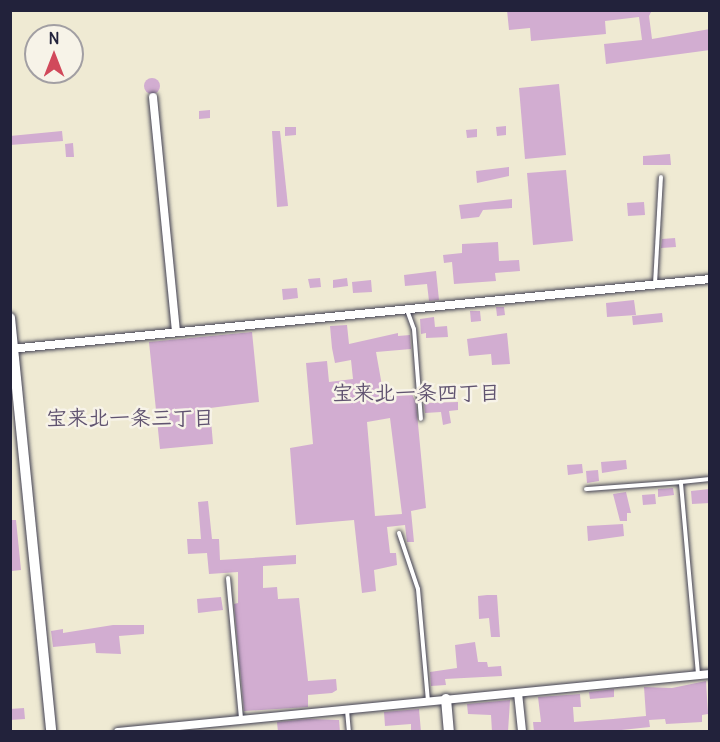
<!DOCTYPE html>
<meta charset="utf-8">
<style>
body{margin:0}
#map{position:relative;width:720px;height:742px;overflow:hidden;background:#efead3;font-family:Delius,"Klee One",sans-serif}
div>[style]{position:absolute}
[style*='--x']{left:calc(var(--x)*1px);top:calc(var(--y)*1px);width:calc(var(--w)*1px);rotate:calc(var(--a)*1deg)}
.building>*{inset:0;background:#d2add1}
.round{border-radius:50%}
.roads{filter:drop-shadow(0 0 2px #414052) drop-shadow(0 0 2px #414052)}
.lane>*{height:4px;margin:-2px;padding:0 2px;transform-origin:2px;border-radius:2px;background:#fff}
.street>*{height:8px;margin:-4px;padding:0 4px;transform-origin:4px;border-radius:4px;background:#fff}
.secondary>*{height:10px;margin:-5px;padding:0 5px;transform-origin:5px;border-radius:5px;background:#fff}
span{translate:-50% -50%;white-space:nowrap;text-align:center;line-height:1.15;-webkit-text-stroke:5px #f7f3e8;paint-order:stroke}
.neighbourhood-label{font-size:21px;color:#605370;font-weight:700}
.frame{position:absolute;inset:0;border:12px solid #22223b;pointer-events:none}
.north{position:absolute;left:24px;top:24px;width:60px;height:60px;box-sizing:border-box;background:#f7f3e8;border:2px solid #a29fa3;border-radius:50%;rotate:0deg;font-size:16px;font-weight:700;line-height:24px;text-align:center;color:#22223b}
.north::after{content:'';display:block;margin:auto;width:21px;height:27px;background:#d1495b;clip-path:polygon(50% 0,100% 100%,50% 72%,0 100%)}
</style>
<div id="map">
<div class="building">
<div style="clip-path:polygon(507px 10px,652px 10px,649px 16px,652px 39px,710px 29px,710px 50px,606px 64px,604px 44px,642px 40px,639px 17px,605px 21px,606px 34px,531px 41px,530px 28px,509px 30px)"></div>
<div class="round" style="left:144px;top:78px;width:16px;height:16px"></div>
<div style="clip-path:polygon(559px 84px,566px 155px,525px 159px,519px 88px)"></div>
<div style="clip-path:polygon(210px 110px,210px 118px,199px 119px,199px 111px)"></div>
<div style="clip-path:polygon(506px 126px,506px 135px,497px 136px,496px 127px)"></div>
<div style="clip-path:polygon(285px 127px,296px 127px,296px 135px,285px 136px)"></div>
<div style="clip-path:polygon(477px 129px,477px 137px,467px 138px,466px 130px)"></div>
<div style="clip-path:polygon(62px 131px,63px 141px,10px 145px,10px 136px)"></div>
<div style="clip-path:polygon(272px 131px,280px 131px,288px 206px,277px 207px)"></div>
<div style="clip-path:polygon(73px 143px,74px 157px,66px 157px,65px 144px)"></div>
<div style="clip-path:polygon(670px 154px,671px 165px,643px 165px,643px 156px)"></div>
<div style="clip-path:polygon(509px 167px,509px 176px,477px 183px,476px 171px)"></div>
<div style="clip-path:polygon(566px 170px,573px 241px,533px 245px,527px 173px)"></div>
<div style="clip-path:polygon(512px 199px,512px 208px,483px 210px,479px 217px,461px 219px,459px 205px)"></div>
<div style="clip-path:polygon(644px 202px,645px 215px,628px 216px,627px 203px)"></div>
<div style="clip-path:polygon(675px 238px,676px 247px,661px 248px,662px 239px)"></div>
<div style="clip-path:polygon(498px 242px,499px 261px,519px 260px,520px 271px,495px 273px,496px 281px,454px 284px,452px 262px,444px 263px,443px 255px,462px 253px,462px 244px)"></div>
<div style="clip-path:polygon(436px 271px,439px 300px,429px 301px,427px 284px,405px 286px,404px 275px)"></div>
<div style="clip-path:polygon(320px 278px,321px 287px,310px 288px,308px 279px)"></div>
<div style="clip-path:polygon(347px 278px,348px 286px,333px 288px,333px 280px)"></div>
<div style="clip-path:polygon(371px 280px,372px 292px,353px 293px,352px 282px)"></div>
<div style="clip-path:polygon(297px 288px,298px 298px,283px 300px,282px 289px)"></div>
<div style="clip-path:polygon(634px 300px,636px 315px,607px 317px,606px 303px)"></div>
<div style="clip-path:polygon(496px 307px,504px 307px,505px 315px,497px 316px)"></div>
<div style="clip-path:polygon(470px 311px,480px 311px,481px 321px,471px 322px)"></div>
<div style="clip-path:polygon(662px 313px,663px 322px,633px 325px,632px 316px)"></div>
<div style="clip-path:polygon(434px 317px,435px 327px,447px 326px,448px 337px,426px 338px,426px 333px,421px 334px,420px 319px)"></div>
<div style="clip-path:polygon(evenodd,347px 325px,349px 344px,398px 333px,398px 336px,410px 335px,411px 349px,376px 352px,384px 397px,412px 394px,416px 403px,426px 508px,411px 511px,414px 542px,407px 542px,405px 525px,387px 527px,390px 553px,396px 553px,397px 565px,374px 570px,376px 591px,362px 593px,354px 520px,296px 525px,290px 448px,313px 444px,306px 363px,327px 361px,329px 382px,353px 379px,351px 360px,335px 363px,332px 348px,330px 326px,347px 325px,390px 418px,402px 514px,375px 516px,367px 422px,390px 418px)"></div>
<div style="clip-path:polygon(252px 332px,259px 402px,210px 408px,213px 444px,160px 449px,149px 342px)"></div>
<div style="clip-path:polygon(507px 333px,510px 364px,492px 365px,491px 354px,469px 356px,467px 339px)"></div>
<div style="clip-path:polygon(458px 402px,458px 410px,449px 411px,451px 423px,443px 425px,441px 412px,425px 413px,424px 403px)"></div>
<div style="clip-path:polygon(626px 460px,627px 469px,602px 473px,601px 462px)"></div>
<div style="clip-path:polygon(582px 464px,583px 473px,568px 475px,567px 465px)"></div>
<div style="clip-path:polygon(598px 470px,599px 481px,587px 483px,586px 471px)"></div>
<div style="clip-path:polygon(673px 488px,674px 495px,658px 497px,658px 489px)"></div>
<div style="clip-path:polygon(710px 489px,710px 503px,692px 504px,691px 491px)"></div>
<div style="clip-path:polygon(626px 492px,631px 513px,627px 513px,627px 521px,620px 521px,613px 494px)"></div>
<div style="clip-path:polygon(655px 494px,656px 504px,643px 505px,642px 495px)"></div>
<div style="clip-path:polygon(208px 501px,212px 539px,219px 539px,220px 560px,296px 555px,296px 564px,263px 566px,263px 588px,277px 587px,278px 599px,299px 598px,308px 681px,336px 679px,337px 690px,332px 693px,308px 695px,308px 707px,244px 711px,234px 604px,238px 603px,238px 572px,209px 574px,207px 553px,188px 554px,187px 539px,201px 539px,198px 502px)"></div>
<div style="clip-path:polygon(10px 520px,16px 520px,21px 570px,12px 571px)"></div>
<div style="clip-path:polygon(623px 524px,624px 536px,588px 541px,587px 526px)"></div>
<div style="clip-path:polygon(487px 595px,497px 595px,500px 637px,491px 637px,489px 618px,479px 619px,478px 596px)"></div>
<div style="clip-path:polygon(221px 597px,223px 610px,198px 613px,197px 599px)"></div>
<div style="clip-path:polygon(113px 625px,144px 625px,144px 634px,119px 636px,121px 654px,96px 653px,95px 643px,53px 647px,51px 631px,63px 629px,63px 633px)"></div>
<div style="clip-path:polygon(475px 642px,478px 662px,487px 662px,488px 667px,501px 666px,502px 676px,445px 679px,446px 685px,431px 686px,430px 672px,457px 668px,455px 645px)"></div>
<div style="clip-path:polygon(706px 681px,708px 714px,702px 715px,702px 722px,666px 724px,665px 719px,649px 720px,650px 727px,612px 731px,534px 732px,533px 722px,541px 722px,538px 697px,580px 694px,581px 707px,573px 707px,574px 722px,613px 719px,646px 716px,644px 687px,672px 688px)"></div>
<div style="clip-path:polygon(614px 689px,614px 697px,590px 699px,589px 692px)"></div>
<div style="clip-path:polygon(510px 700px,508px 732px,492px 732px,491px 715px,468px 714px,467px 704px)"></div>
<div style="clip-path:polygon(24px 708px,25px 719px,10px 720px,10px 709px)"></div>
<div style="clip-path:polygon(419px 709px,421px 732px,411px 732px,411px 724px,385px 726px,384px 712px)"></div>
<div style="clip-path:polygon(309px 719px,339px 720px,340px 732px,278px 732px,277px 722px)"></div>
</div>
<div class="roads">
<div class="lane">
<div style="--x:655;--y:284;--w:107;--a:-86.8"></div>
<div style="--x:407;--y:310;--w:20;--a:70"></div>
<div style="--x:414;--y:329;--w:90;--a:85.6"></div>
<div style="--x:586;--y:489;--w:95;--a:-4.2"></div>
<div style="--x:399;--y:533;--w:59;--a:71.3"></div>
<div style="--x:418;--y:589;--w:111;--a:84.9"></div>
<div style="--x:228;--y:578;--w:142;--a:84.7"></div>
<div style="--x:698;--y:674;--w:193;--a:-95.1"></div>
<div style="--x:681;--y:482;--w:29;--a:-6"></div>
<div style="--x:347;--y:710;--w:22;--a:85"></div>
</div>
<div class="street">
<div style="--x:153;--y:97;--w:236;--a:84.4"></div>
<div style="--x:10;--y:349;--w:703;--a:-5.71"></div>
<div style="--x:518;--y:693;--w:39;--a:84"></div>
<div style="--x:118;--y:732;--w:595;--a:-5.6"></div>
</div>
<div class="secondary">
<div style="--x:10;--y:318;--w:416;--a:84.3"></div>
<div style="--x:446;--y:699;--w:33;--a:85"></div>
</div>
</div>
<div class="neighbourhood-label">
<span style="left:416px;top:393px">宝来北一条四丁目</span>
<span style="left:130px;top:418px">宝来北一条三丁目</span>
</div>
<div class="frame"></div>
<div class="north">N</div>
</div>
